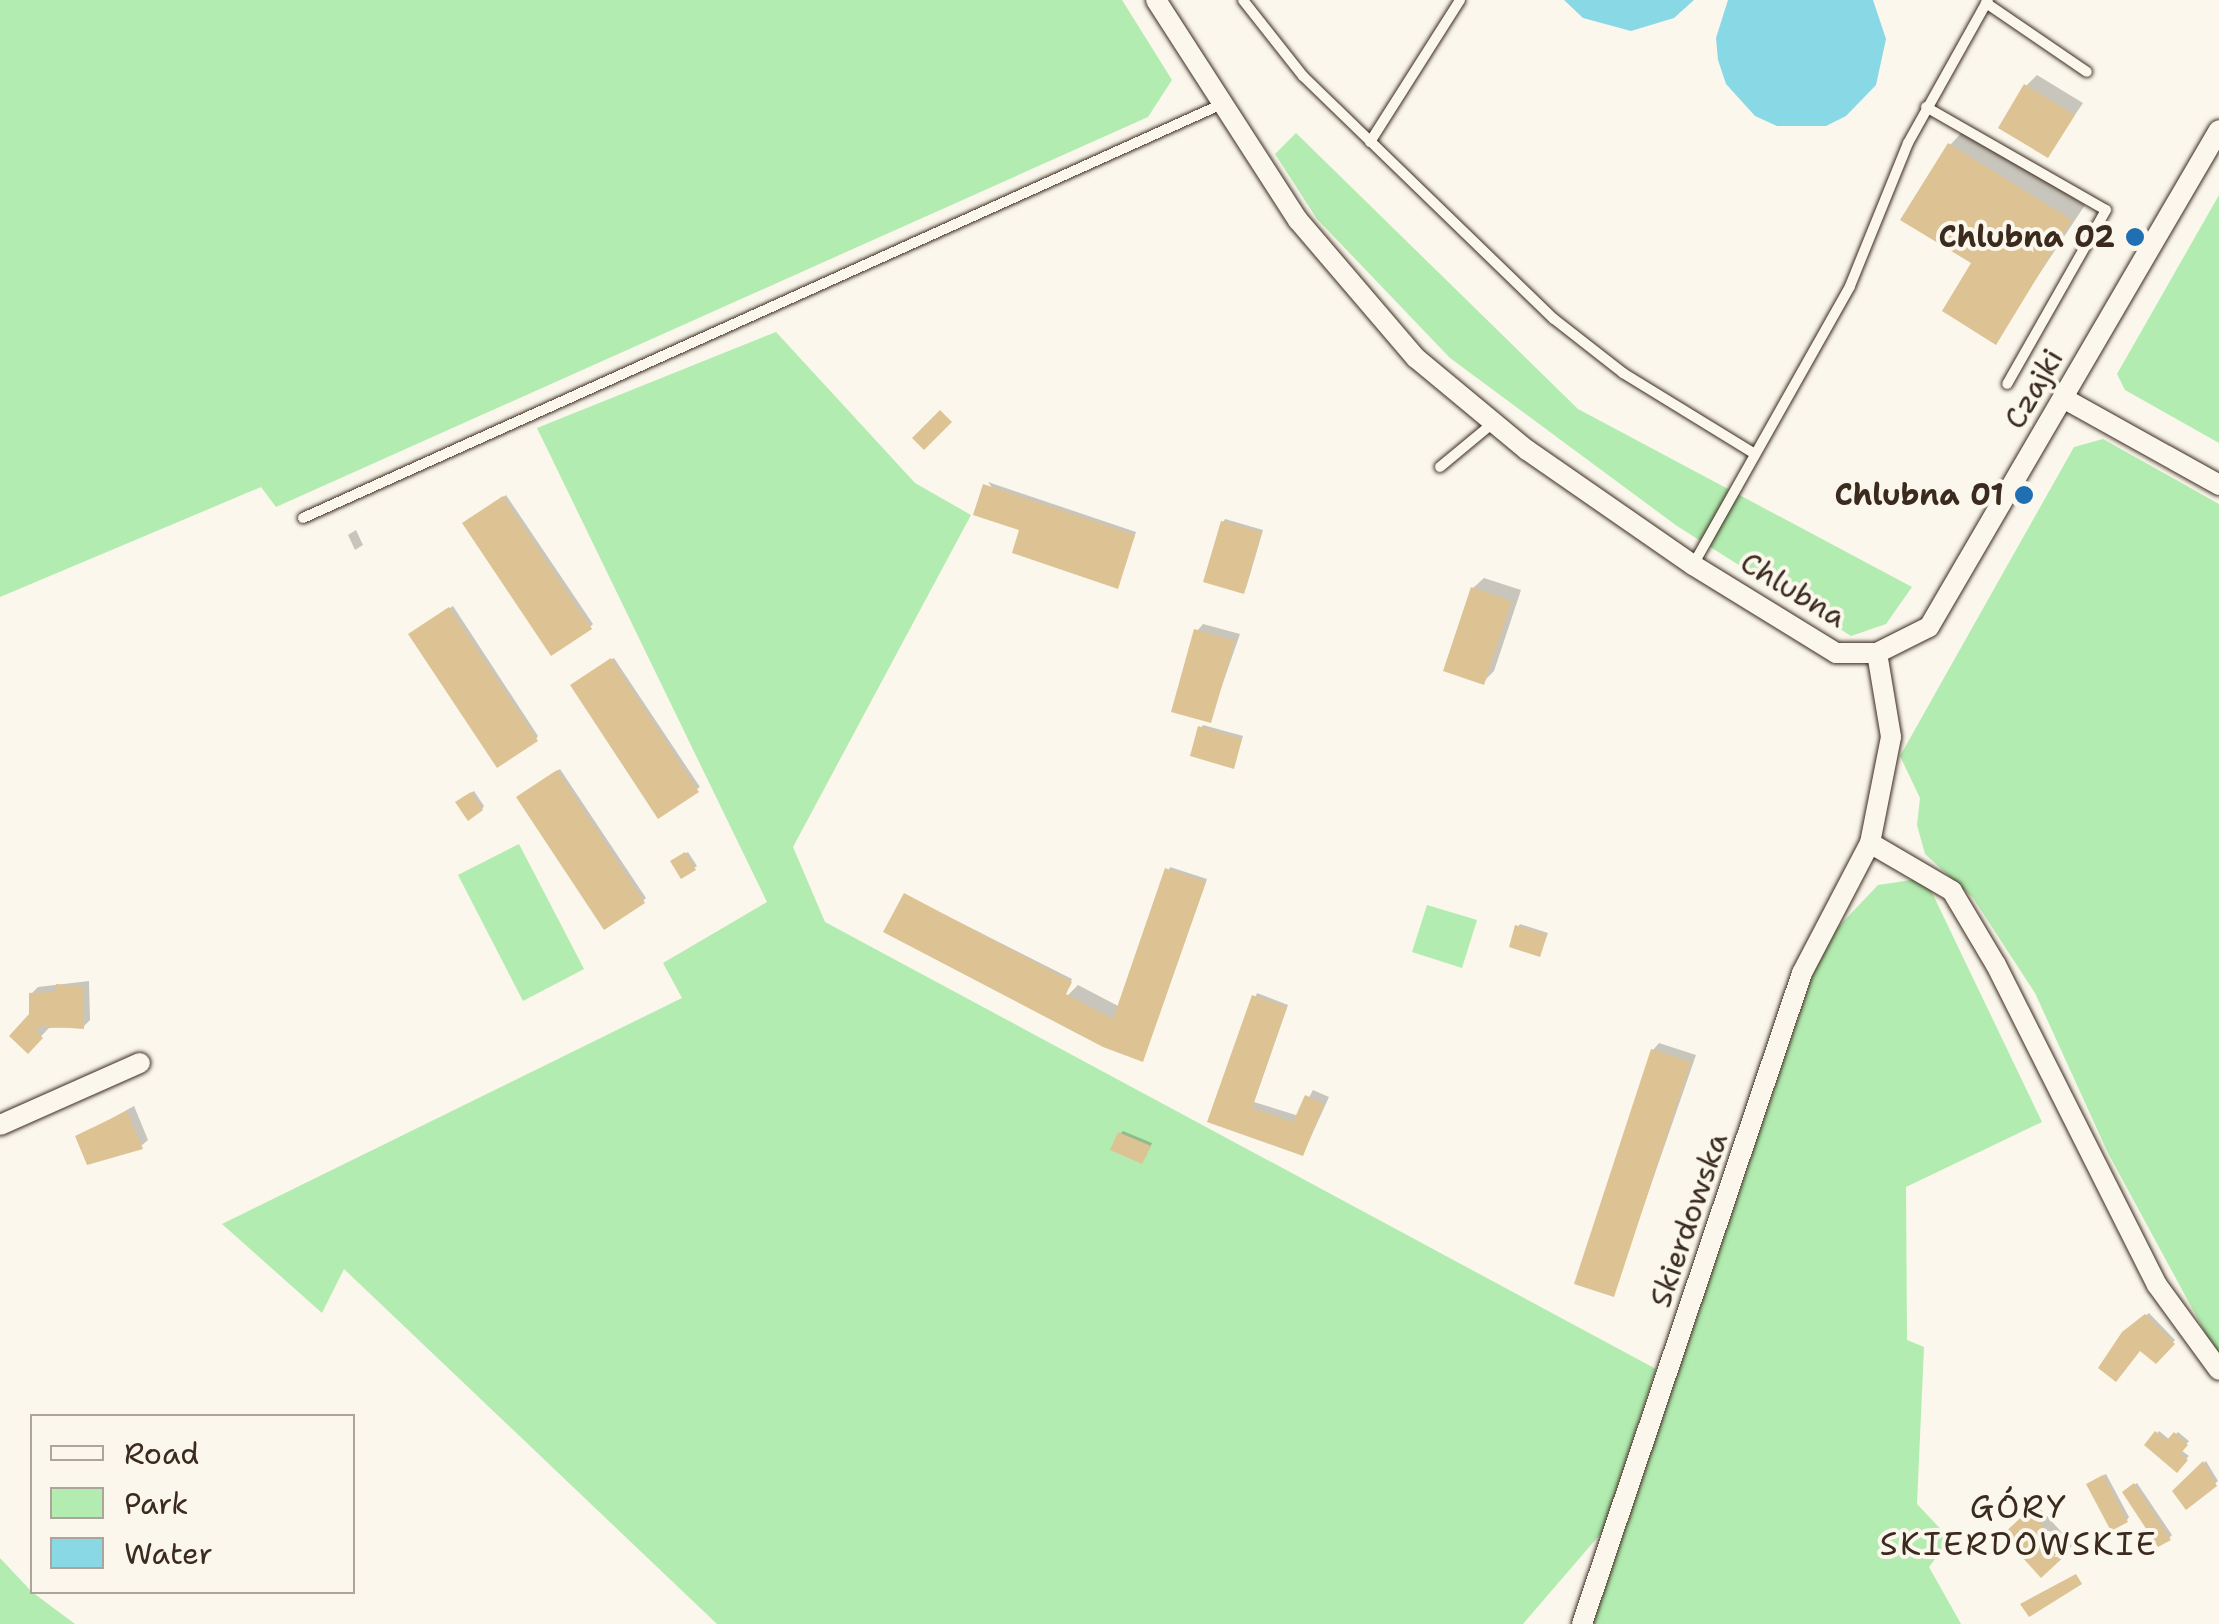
<!DOCTYPE html>
<meta charset="utf-8">
<style>
body{margin:0}
#map{position:relative;width:2219px;height:1624px;overflow:hidden;background:#fbf7ec;font-family:"Shantell Sans",sans-serif}
div>[style]{position:absolute}
[style*='--x']{left:calc(var(--x)*1px);top:calc(var(--y)*1px);width:calc(var(--w)*1px);rotate:calc(var(--a)*1deg)}
.green>*{inset:0;background:#b2ecb0}
.water>*{inset:0;background:#89d8e6}
.shadow>*{inset:0;background:#0003}
.building>*{inset:0;background:#ddc393}
.roads{filter:drop-shadow(0 0 2px #3b2a1e) drop-shadow(0 0 2px #3b2a1e)}
.lane>*{height:10px;margin:-5px;padding:0 5px;transform-origin:5px;border-radius:5px;background:#fbf7ec}
.street>*{height:20px;margin:-10px;padding:0 10px;transform-origin:10px;border-radius:10px;background:#fbf7ec}
.dots>*{width:28px;height:28px;translate:-50% -50%;box-sizing:border-box;border:5px solid #fbf7ec;border-radius:50%}
span{translate:-50% -50%;white-space:nowrap;text-align:center;line-height:1.15;-webkit-text-stroke:8px #fbf7ec;paint-order:stroke}
.poi-label{font-size:30px;color:#3b2a1e;font-weight:700}
.right{translate:-100% -50%;text-align:right}
.street-label{font-size:30px;color:#3b2a1e}
.neighbourhood-label{font-size:32px;color:#3b2a1e;letter-spacing:2.5px}
.legend{position:absolute;left:30px;top:1414px;width:325px;height:180px;box-sizing:border-box;background:#fbf7ec;border:2px solid #aea59a;margin:0;padding:12px 18px;list-style:none;font-size:30px;color:#3b2a1e}
.legend li{display:flex;align-items:center;gap:20px;height:50px}
.legend b{width:50px;border:2px solid #aea59a}
</style>
<div id="map">
<div class="green">
<div style="clip-path:polygon(0 0,1122px 0,1172px 80px,1148px 117px,276px 507px,261px 487px,0 597px)"></div>
<div style="clip-path:polygon(1296px 133px,1578px 409px,1912px 587px,1886px 624px,1851px 636px,1677px 526px,1450px 358px,1317px 219px,1275px 154px)"></div>
<div style="clip-path:polygon(2219px 195px,2219px 443px,2125px 390px,2117px 374px)"></div>
<div style="clip-path:polygon(776px 332px,915px 483px,971px 515px,793px 847px,825px 922px,1656px 1369px,1603px 1531px,1523px 1624px,717px 1624px,344px 1269px,322px 1313px,222px 1224px,682px 998px,663px 963px,767px 902px,537px 428px)"></div>
<div style="clip-path:polygon(2103px 439px,2219px 504px,2219px 1358px,2108px 1153px,2035px 993px,1973px 898px,1925px 854px,1917px 825px,1920px 798px,1900px 756px,2074px 447px)"></div>
<div style="clip-path:polygon(519px 844px,584px 969px,523px 1001px,458px 875px)"></div>
<div style="clip-path:polygon(1925px 878px,2042px 1122px,1906px 1187px,1907px 1340px,1924px 1347px,1917px 1504px,1950px 1539px,1929px 1567px,1961px 1624px,1593px 1624px,1824px 942px,1878px 885px)"></div>
<div style="clip-path:polygon(1427px 905px,1477px 920px,1462px 968px,1412px 952px)"></div>
<div style="clip-path:polygon(0 1558px,32px 1592px,75px 1624px,0 1624px)"></div>
</div>
<div class="water">
<div style="clip-path:polygon(1564px 0,1694px 0,1674px 18px,1631px 31px,1583px 18px)"></div>
<div style="clip-path:polygon(1728px 0,1873px 0,1886px 39px,1876px 85px,1846px 116px,1826px 126px,1777px 126px,1755px 116px,1726px 84px,1718px 60px,1716px 38px)"></div>
</div>
<div class="shadow">
<div style="clip-path:polygon(2037px 75px,2083px 103px,2048px 155px,2026px 86px)"></div>
<div style="clip-path:polygon(1964px 130px,2085px 205px,1995px 341px,1950px 145px)"></div>
<div style="clip-path:polygon(988px 482px,1136px 532px,1119px 583px,1022px 528px)"></div>
<div style="clip-path:polygon(506px 495px,593px 624px,590px 627px,468px 521px)"></div>
<div style="clip-path:polygon(1225px 519px,1263px 530px,1246px 588px,1223px 522px)"></div>
<div style="clip-path:polygon(356px 530px,363px 545px,355px 550px,348px 535px)"></div>
<div style="clip-path:polygon(1484px 578px,1521px 590px,1494px 671px,1483px 682px,1473px 588px)"></div>
<div style="clip-path:polygon(453px 606px,538px 736px,536px 739px,414px 632px)"></div>
<div style="clip-path:polygon(1203px 624px,1240px 634px,1210px 720px,1197px 631px)"></div>
<div style="clip-path:polygon(614px 658px,700px 787px,659px 815px,576px 683px)"></div>
<div style="clip-path:polygon(1203px 725px,1243px 736px,1233px 766px,1201px 728px)"></div>
<div style="clip-path:polygon(560px 769px,646px 898px,643px 901px,521px 795px)"></div>
<div style="clip-path:polygon(474px 791px,484px 806px,482px 809px,460px 800px)"></div>
<div style="clip-path:polygon(688px 852px,697px 866px,694px 868px,676px 859px)"></div>
<div style="clip-path:polygon(1170px 867px,1207px 879px,1143px 1059px,906px 895px,1072px 979px,1062px 1001px,1078px 985px,1120px 1007px)"></div>
<div style="clip-path:polygon(1520px 924px,1548px 933px,1540px 954px,1518px 927px)"></div>
<div style="clip-path:polygon(89px 981px,90px 1020px,83px 1027px,49px 1028px,28px 1050px,31px 994px,38px 987px)"></div>
<div style="clip-path:polygon(1257px 993px,1288px 1005px,1254px 1102px,1299px 1116px,1313px 1090px,1329px 1097px,1303px 1154px,1219px 1096px)"></div>
<div style="clip-path:polygon(1659px 1043px,1696px 1055px,1613px 1294px,1653px 1050px)"></div>
<div style="clip-path:polygon(134px 1106px,148px 1140px,141px 1146px,78px 1137px)"></div>
<div style="clip-path:polygon(1123px 1131px,1152px 1143px,1145px 1158px,1120px 1134px)"></div>
<div style="clip-path:polygon(2149px 1313px,2175px 1340px,2156px 1361px,2128px 1330px)"></div>
<div style="clip-path:polygon(2159px 1431px,2170px 1440px,2178px 1432px,2189px 1441px,2181px 1450px,2189px 1456px,2176px 1469px,2147px 1445px)"></div>
<div style="clip-path:polygon(2206px 1461px,2218px 1481px,2187px 1506px,2175px 1491px)"></div>
<div style="clip-path:polygon(2106px 1474px,2129px 1517px,2127px 1520px,2091px 1482px)"></div>
<div style="clip-path:polygon(2137px 1483px,2172px 1535px,2169px 1538px,2125px 1492px)"></div>
<div style="clip-path:polygon(2037px 1505px,2073px 1545px,2041px 1574px,2006px 1535px)"></div>
</div>
<div class="building">
<div style="clip-path:polygon(2024px 84px,2075px 115px,2048px 158px,1998px 128px)"></div>
<div style="clip-path:polygon(1948px 143px,2072px 220px,1996px 345px,1942px 311px,1971px 263px,1900px 220px)"></div>
<div style="clip-path:polygon(940px 410px,952px 422px,924px 450px,912px 438px)"></div>
<div style="clip-path:polygon(983px 484px,1135px 535px,1118px 589px,1012px 553px,1019px 530px,973px 515px)"></div>
<div style="clip-path:polygon(503px 496px,592px 629px,551px 656px,462px 523px)"></div>
<div style="clip-path:polygon(1221px 521px,1262px 532px,1244px 594px,1203px 582px)"></div>
<div style="clip-path:polygon(1471px 587px,1512px 601px,1484px 685px,1443px 671px)"></div>
<div style="clip-path:polygon(449px 607px,538px 741px,497px 768px,408px 634px)"></div>
<div style="clip-path:polygon(1194px 629px,1235px 641px,1211px 723px,1171px 712px)"></div>
<div style="clip-path:polygon(611px 658px,699px 792px,658px 819px,570px 685px)"></div>
<div style="clip-path:polygon(1198px 726px,1242px 739px,1234px 769px,1190px 756px)"></div>
<div style="clip-path:polygon(557px 770px,645px 903px,604px 930px,516px 797px)"></div>
<div style="clip-path:polygon(471px 792px,483px 810px,468px 821px,455px 802px)"></div>
<div style="clip-path:polygon(685px 852px,696px 870px,681px 879px,670px 861px)"></div>
<div style="clip-path:polygon(1165px 868px,1206px 882px,1143px 1062px,1103px 1047px,883px 932px,904px 893px,1072px 982px,1066px 994px,1113px 1019px)"></div>
<div style="clip-path:polygon(1515px 925px,1547px 935px,1540px 957px,1509px 947px)"></div>
<div style="clip-path:polygon(56px 984px,83px 987px,84px 1029px,41px 1026px,36px 1031px,43px 1038px,28px 1054px,9px 1036px,29px 1014px,29px 993px,55px 992px)"></div>
<div style="clip-path:polygon(1252px 995px,1287px 1007px,1252px 1108px,1293px 1122px,1305px 1095px,1324px 1104px,1303px 1156px,1207px 1122px)"></div>
<div style="clip-path:polygon(1651px 1049px,1691px 1062px,1614px 1297px,1574px 1284px)"></div>
<div style="clip-path:polygon(127px 1111px,143px 1149px,87px 1165px,75px 1136px)"></div>
<div style="clip-path:polygon(1118px 1132px,1151px 1146px,1142px 1164px,1110px 1150px)"></div>
<div style="clip-path:polygon(2145px 1314px,2175px 1344px,2156px 1364px,2140px 1351px,2116px 1382px,2098px 1368px,2122px 1332px)"></div>
<div style="clip-path:polygon(2155px 1431px,2166px 1441px,2174px 1432px,2188px 1445px,2180px 1454px,2188px 1460px,2177px 1473px,2144px 1445px)"></div>
<div style="clip-path:polygon(2203px 1461px,2217px 1486px,2186px 1510px,2172px 1491px)"></div>
<div style="clip-path:polygon(2103px 1475px,2128px 1522px,2111px 1531px,2086px 1484px)"></div>
<div style="clip-path:polygon(2134px 1483px,2171px 1540px,2158px 1547px,2122px 1492px)"></div>
<div style="clip-path:polygon(2029px 1510px,2068px 1553px,2041px 1578px,2002px 1535px)"></div>
<div style="clip-path:polygon(2076px 1574px,2082px 1584px,2029px 1617px,2020px 1604px)"></div>
</div>
<div class="roads">
<div class="lane">
<div style="--x:1243;--y:0;--w:97;--a:51.7"></div>
<div style="--x:1303;--y:76;--w:349;--a:44.1"></div>
<div style="--x:1554;--y:319;--w:88;--a:38"></div>
<div style="--x:1623;--y:373;--w:151;--a:31.5"></div>
<div style="--x:1986;--y:3;--w:122;--a:34.3"></div>
<div style="--x:1926;--y:107;--w:207;--a:29.8"></div>
<div style="--x:2106;--y:210;--w:200;--a:119.6"></div>
<div style="--x:1370;--y:142;--w:168;--a:-57.6"></div>
<div style="--x:1440;--y:467;--w:69;--a:-39.7"></div>
<div style="--x:303;--y:518;--w:1008;--a:-24.25"></div>
<div style="--x:1693;--y:565;--w:320;--a:-60.6"></div>
<div style="--x:1850;--y:286;--w:154;--a:-67.9"></div>
<div style="--x:1908;--y:143;--w:164;--a:-60.8"></div>
</div>
<div class="street">
<div style="--x:1156;--y:0;--w:262;--a:57.2"></div>
<div style="--x:1298;--y:220;--w:182;--a:49.5"></div>
<div style="--x:1416;--y:358;--w:144;--a:39.7"></div>
<div style="--x:1527;--y:450;--w:202;--a:34.7"></div>
<div style="--x:1693;--y:565;--w:168;--a:31.6"></div>
<div style="--x:1836;--y:653;--w:41;--a:0"></div>
<div style="--x:1877;--y:653;--w:58;--a:-26.6"></div>
<div style="--x:1929;--y:627;--w:575;--a:-59.74"></div>
<div style="--x:2063;--y:398;--w:179;--a:29.1"></div>
<div style="--x:1877;--y:653;--w:85;--a:80.5"></div>
<div style="--x:1891;--y:737;--w:108;--a:101.2"></div>
<div style="--x:1870;--y:843;--w:95;--a:30.3"></div>
<div style="--x:1952;--y:891;--w:86;--a:59.3"></div>
<div style="--x:1996;--y:965;--w:358;--a:63.3"></div>
<div style="--x:2157;--y:1285;--w:105;--a:53.9"></div>
<div style="--x:0;--y:1125;--w:153;--a:-23.9"></div>
<div style="--x:1582;--y:1624;--w:687;--a:-71.33"></div>
<div style="--x:1802;--y:973;--w:147;--a:-62.4"></div>
</div>
</div>
<div class="dots">
<div style="left:2135px;top:237px;background:#1f6fb2"></div>
<div style="left:2024px;top:495px;background:#1f6fb2"></div>
</div>
<div class="poi-label">
<span class="right" style="left:2115px;top:237px">Chlubna 02</span>
<span class="right" style="left:2004px;top:495px">Chlubna 01</span>
</div>
<div class="street-label">
<span style="left:2034px;top:389px;rotate:-60deg">Czajki</span>
<span style="left:1793px;top:590px;rotate:31deg">Chlubna</span>
<span style="left:1689px;top:1220px;rotate:-71deg">Skierdowska</span>
</div>
<div class="neighbourhood-label">
<span style="left:2019px;top:1526px">GÓRY<br>SKIERDOWSKIE</span>
</div>
<ul class="legend">
<li><b style="height:12px;background:#fbf7ec"></b>Road</li>
<li><b style="height:28px;background:#b2ecb0"></b>Park</li>
<li><b style="height:28px;background:#89d8e6"></b>Water</li>
</ul>
</div>
